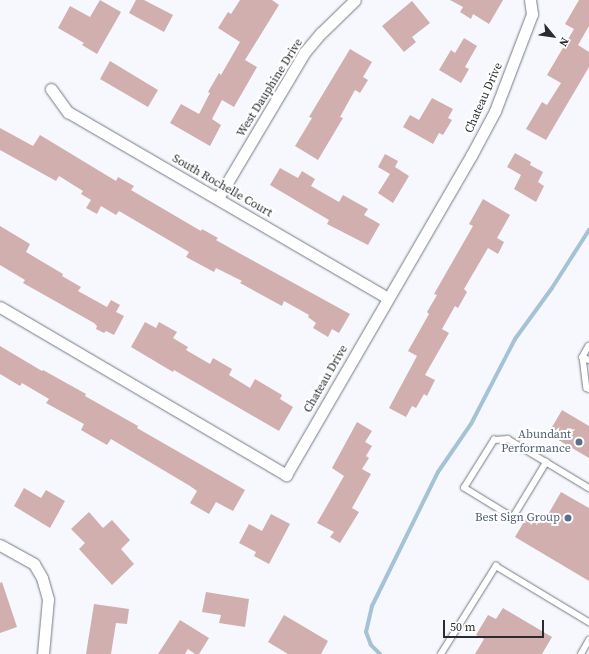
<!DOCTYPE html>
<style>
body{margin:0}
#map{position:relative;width:589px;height:654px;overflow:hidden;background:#f6f8fd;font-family:"Source Serif 4",serif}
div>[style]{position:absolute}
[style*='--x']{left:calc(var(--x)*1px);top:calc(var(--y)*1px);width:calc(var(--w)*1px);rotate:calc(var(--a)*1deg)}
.stream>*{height:4px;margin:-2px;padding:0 2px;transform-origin:2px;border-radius:2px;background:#a6c3d5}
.building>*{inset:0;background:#d1afae}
.roads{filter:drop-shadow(0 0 1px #747983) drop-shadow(0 0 1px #747983)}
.lane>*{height:5.5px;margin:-2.75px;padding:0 2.75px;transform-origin:2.75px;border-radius:2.75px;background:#fff}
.street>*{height:11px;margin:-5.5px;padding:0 5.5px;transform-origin:5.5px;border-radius:5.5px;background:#fff}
.dots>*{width:11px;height:11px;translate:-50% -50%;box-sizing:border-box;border:2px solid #fff;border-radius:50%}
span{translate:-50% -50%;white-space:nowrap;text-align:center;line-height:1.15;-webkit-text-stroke:4px #fff;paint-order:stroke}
.street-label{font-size:12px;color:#292b2f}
.service-label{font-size:12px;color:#4e5e75}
.right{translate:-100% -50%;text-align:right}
.north{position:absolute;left:533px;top:16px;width:40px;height:40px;-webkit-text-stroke:3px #fff;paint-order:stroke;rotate:119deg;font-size:11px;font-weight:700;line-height:16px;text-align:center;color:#292b2f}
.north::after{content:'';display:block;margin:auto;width:14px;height:18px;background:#292b2f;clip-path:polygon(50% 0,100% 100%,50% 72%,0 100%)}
.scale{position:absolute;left:443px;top:620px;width:101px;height:18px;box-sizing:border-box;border:2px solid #292b2f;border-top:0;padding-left:5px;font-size:12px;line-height:14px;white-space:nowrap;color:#292b2f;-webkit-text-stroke:3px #fff;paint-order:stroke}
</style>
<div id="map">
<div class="stream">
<div style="--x:380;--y:654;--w:13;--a:-135"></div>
<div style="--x:371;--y:645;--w:14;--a:-111"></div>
<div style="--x:366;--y:632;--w:27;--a:-77"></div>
<div style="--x:372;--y:606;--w:149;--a:-63.8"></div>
<div style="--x:438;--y:472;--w:58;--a:-55.5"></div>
<div style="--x:471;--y:424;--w:96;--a:-62.6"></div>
<div style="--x:515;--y:339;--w:63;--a:-54"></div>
<div style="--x:552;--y:288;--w:69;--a:-57.5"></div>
</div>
<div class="building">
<div style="clip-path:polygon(100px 0,121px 12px,97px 54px,82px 45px,84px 43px,58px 28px,70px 6px,90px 17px)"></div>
<div style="clip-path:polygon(136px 0,144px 0,173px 15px,164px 32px,129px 13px)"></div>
<div style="clip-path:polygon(240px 0,272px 0,279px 5px,245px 60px,257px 67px,234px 107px,222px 100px,212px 119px,221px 125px,210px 146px,170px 123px,181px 104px,199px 114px,210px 93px,208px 92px,219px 73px,221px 75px,240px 42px,218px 28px,228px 12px,231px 14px)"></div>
<div style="clip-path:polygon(450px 0,503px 0,489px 24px,473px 14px,471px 19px,460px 12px,463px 7px)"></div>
<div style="clip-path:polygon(579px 0,589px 0,589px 26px,578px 45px,589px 52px,589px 67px,546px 140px,526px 129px,542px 102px,547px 105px,561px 83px,547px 75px,574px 29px,565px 24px)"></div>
<div style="clip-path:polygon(412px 1px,430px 23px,412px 37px,416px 42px,404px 52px,382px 26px)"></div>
<div style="clip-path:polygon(464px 38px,477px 46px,465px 67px,469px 69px,461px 83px,439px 70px,451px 50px,455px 53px)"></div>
<div style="clip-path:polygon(350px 49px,372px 62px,363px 77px,368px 80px,360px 93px,355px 90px,340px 117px,343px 118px,318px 160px,295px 146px,312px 118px,309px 117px)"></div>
<div style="clip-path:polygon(110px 61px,158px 90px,148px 107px,100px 79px)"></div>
<div style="clip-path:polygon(432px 98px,453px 109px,448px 118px,452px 120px,443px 135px,439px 133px,433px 144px,403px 127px,410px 115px,419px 120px)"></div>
<div style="clip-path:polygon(0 128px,33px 146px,40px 135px,116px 181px,118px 177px,134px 186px,131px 190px,201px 231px,202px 229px,218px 238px,216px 240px,239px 253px,350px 314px,339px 333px,332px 329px,328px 337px,313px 328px,316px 323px,308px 317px,309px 315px,284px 301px,282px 306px,240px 283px,242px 281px,216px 268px,214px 272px,186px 257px,189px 252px,119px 211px,116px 215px,101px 206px,97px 214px,86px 208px,91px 200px,81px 194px,83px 191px,59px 176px,56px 181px,0 150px)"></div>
<div style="clip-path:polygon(515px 153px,531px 162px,530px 165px,543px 172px,538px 182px,544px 186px,536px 202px,514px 189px,521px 175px,507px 167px)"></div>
<div style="clip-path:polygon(385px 154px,398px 161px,395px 167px,409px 176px,393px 203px,378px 193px,390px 174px,378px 167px)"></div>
<div style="clip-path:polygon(280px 168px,298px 178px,302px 171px,315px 179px,311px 186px,339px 202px,343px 195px,368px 209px,364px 215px,380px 224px,368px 245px,327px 224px,329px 220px,270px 185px)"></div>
<div style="clip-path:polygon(483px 199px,510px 215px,497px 238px,504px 242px,498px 254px,488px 248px,464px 289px,467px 292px,458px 308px,455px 306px,442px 329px,449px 333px,425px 375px,435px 380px,427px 396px,424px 394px,416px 408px,412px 406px,406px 417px,389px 408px,417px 356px,408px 351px,429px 314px,427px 312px,437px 295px,434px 294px,473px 226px,469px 224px)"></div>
<div style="clip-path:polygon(0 226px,30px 244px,26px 252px,63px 274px,62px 276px,81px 287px,78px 291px,107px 307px,111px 300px,120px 305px,116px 312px,124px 316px,114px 335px,106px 331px,104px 333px,96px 329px,97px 326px,94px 323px,23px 283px,25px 280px,0 265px)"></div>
<div style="clip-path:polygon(145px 322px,156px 328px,159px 322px,177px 332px,173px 338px,188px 347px,186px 350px,210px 364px,213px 358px,232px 369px,229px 375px,250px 388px,255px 379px,282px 395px,280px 399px,293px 407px,279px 431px,174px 370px,173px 372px,131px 347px)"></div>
<div style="clip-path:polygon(0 346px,42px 371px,43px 370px,86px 394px,85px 396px,138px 426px,137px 428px,245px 490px,233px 511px,216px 502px,209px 514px,190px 503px,197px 491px,190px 486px,111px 439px,107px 445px,81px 430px,84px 424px,46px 403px,49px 399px,22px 383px,20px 386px,0 374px)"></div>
<div style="clip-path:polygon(562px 410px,589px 426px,589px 458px,548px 434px)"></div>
<div style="clip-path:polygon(357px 422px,372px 431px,365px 442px,372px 446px,366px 456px,369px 458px,362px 469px,371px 474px,352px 508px,359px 512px,340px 543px,330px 537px,334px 532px,317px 523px,344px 476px,332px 468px)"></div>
<div style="clip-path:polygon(24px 488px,41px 498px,46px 490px,65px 501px,50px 528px,14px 506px)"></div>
<div style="clip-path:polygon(561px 492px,589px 508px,589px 581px,515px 537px,528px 515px,543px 523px)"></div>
<div style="clip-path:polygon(89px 512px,103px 528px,112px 520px,130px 540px,121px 549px,134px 564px,112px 585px,79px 549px,85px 543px,71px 529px)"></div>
<div style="clip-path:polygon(271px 514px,290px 524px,269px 564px,254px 556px,256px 552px,239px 543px,249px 524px,262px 531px)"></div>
<div style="clip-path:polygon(2px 582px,17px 627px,0 633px,0 583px)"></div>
<div style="clip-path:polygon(206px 592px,249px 599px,245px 627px,219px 623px,221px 615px,202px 612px)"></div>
<div style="clip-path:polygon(94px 604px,129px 609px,127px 624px,116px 623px,111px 654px,86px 654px)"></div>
<div style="clip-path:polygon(503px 608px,552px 637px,542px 654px,475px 654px,484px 639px,476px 635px,488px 615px,496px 619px)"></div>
<div style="clip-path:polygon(284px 615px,328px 641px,321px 654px,288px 654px,268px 642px)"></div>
<div style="clip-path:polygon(180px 620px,209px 638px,199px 654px,195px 654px,188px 649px,185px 654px,158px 654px)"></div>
</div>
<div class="roads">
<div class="lane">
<div style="--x:589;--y:346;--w:13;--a:119"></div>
<div style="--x:583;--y:357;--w:7;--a:27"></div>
<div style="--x:583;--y:357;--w:31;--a:83"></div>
<div style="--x:587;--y:388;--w:2;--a:27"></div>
<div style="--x:547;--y:462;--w:66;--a:121.3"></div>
<div style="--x:513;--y:518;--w:57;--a:-148.5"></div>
<div style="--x:464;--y:488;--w:57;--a:-58"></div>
<div style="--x:494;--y:440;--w:14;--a:-4"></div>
<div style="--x:508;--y:439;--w:95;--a:31.2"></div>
<div style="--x:441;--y:654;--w:104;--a:-58"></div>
<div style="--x:496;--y:566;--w:109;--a:31.1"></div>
<div style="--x:581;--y:654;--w:16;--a:-60"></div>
</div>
<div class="street">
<div style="--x:51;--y:89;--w:29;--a:54"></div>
<div style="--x:68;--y:112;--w:369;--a:30.2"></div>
<div style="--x:218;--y:198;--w:169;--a:-59.3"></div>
<div style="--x:304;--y:53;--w:26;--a:-50"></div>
<div style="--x:321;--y:33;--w:47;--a:-44.1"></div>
<div style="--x:0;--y:307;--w:332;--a:30.4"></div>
<div style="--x:286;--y:475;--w:369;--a:-59.9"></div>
<div style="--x:471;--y:156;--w:51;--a:-61.9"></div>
<div style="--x:495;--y:111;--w:104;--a:-69.1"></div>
<div style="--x:532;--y:14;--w:14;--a:-98"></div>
<div style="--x:0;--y:545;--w:39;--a:29"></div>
<div style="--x:34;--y:564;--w:16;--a:60"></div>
<div style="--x:42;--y:578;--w:22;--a:74"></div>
<div style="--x:48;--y:599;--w:55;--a:95.2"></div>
</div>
</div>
<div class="dots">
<div style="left:579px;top:442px;background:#5c6f8a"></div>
<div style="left:568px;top:518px;background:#5c6f8a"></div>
</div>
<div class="street-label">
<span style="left:270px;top:88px;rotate:-58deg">West Dauphine Drive</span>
<span style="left:484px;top:98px;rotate:-66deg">Chateau Drive</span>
<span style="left:222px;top:186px;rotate:30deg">South Rochelle Court</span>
<span style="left:326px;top:379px;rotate:-60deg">Chateau Drive</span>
</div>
<div class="service-label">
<span class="right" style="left:571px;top:442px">Abundant<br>Performance</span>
<span class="right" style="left:560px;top:518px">Best Sign Group</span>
</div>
<div class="north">N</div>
<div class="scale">50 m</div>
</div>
